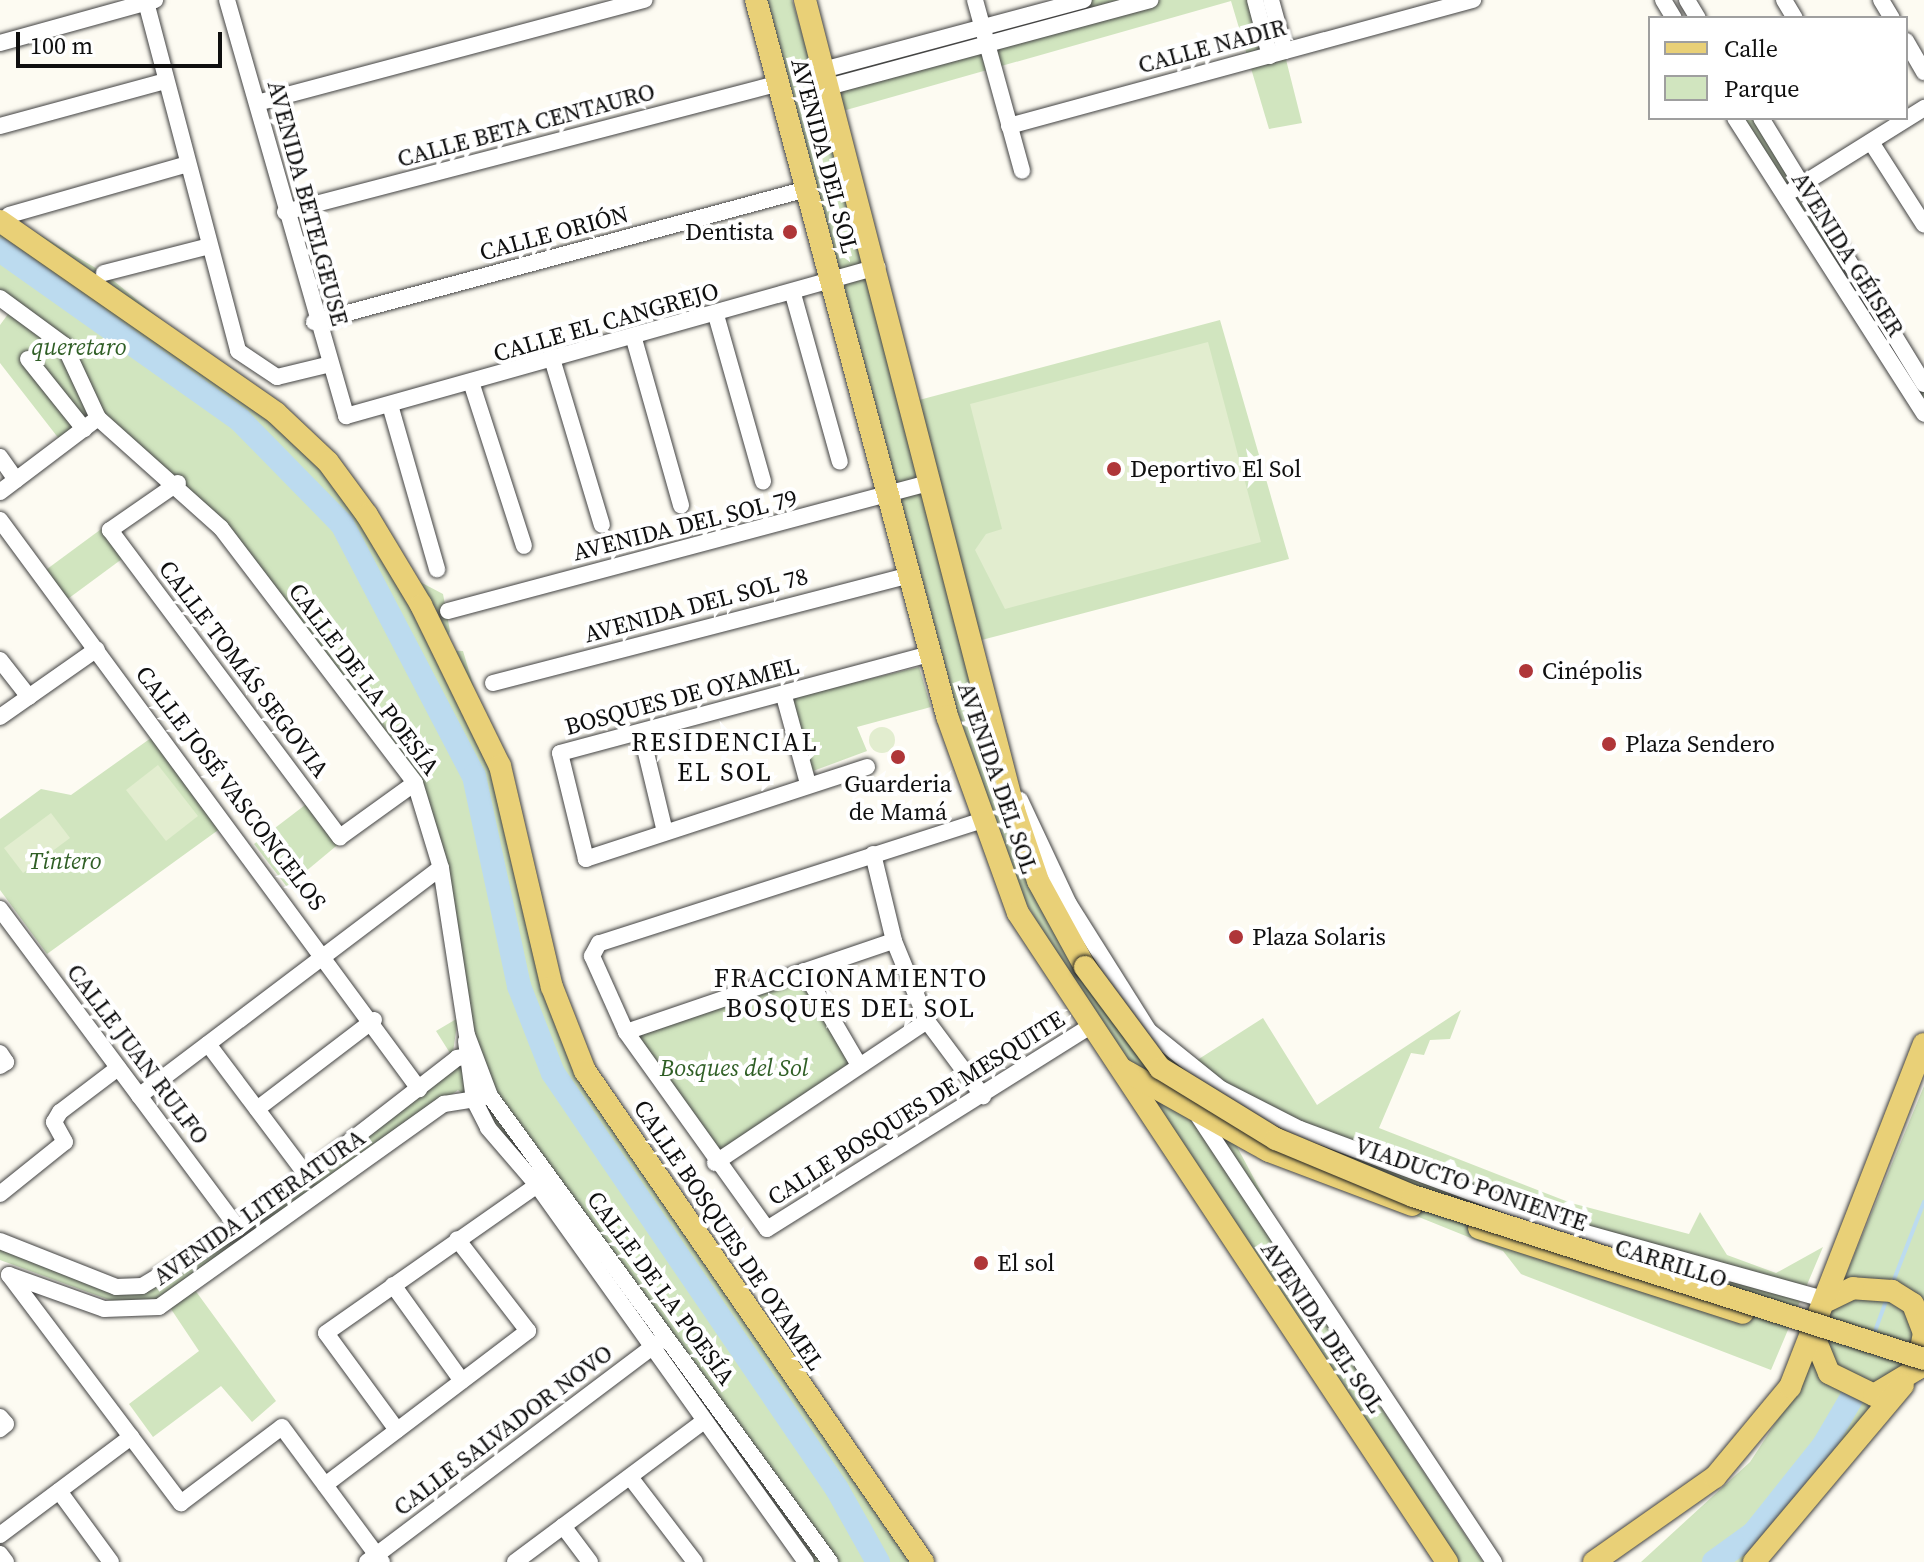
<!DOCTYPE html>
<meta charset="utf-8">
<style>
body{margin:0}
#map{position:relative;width:1924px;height:1562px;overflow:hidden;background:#fdfbf2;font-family:"Source Serif 4",serif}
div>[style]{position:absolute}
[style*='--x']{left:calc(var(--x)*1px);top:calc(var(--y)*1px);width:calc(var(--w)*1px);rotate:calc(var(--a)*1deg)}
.green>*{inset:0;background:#d1e5bf}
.pitch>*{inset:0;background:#e2edcf}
.round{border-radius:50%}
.stream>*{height:4px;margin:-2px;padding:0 2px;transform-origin:2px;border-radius:2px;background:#bcdbef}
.river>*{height:24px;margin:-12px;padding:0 12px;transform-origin:12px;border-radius:12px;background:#bcdbef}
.roads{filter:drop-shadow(0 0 2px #424242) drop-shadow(0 0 2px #424242)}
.minor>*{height:16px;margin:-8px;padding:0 8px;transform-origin:8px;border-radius:8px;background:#fff}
.major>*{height:22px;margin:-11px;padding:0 11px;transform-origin:11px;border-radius:11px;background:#e9d077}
.bridges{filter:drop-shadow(0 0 2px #202020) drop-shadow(0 0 2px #202020)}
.major-bridge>*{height:22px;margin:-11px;padding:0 11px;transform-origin:11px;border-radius:11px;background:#e9d077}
.dots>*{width:22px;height:22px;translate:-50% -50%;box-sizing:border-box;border:4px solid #fff;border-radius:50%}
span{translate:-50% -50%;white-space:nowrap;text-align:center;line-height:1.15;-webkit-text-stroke:8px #fff;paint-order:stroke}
.street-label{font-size:24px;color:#0f0f0f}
.poi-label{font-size:24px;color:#0f0f0f}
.right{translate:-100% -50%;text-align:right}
.left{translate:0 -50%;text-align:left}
.park-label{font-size:24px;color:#305f26;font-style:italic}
.neighbourhood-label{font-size:26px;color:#0f0f0f;letter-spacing:2px}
.legend{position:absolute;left:1648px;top:16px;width:260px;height:104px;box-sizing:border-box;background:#fff;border:2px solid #9f9f9f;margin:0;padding:10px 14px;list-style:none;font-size:24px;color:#0f0f0f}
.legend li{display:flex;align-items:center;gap:16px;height:40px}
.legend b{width:40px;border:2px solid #9f9f9f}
.scale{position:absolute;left:16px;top:32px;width:206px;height:36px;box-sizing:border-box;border:4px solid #0f0f0f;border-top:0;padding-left:10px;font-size:24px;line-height:28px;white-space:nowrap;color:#0f0f0f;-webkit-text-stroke:6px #fff;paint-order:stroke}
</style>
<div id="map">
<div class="green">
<div style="clip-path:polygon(763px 0,792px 0,813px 72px,1083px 0,1271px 0,1302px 123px,1269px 129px,1231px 1px,825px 116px,904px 404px,1220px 320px,1289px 559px,974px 642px,1025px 838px,1168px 1045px,1191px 1064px,1263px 1018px,1317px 1105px,1461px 1010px,1450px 1039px,1430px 1040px,1424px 1055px,1411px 1053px,1379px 1128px,1571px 1203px,1689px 1234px,1700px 1212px,1727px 1255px,1776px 1273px,1823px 1247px,1771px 1370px,1521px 1274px,1503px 1251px,1235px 1143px,1359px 1374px,1483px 1562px,1456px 1562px,1117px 1062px,990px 839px)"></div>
<div style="clip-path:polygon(1744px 118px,1754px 118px,1924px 390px,1924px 405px)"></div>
<div style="clip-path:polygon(0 211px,104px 273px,276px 413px,403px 573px,443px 594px,450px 631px,442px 650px,463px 651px,600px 1109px,910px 1562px,830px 1562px,490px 1096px,415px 783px,221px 528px,98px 418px,63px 444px,0 363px,0 325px,14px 306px,0 298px)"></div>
<div style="clip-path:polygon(104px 527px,126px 556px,65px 601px,43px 572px)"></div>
<div style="clip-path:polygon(919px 667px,931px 707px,857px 727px,867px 751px,805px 774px,786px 699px)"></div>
<div style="clip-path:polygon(151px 738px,221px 828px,47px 954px,0 890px,0 819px,41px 789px,71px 795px)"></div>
<div style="clip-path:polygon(309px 802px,341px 842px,287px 887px,254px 844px)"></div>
<div style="clip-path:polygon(804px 971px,859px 1065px,715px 1163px,626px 1032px)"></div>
<div style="clip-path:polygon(458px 1018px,453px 1052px,826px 1562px,812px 1562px,489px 1117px,458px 1090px,192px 1286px,276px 1401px,252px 1422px,221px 1386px,153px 1437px,129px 1404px,199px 1351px,165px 1300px,126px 1306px,0 1260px,0 1241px,131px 1292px,180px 1266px,455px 1061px,436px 1031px)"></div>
<div style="clip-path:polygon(1924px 1086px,1924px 1311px,1897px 1394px,1757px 1562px,1641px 1562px,1750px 1462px,1801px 1384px)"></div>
</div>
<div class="pitch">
<div style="clip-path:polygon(1208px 342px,1261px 542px,1005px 609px,975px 550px,986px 534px,1002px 529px,970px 404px)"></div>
<div class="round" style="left:869px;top:727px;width:26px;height:26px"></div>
<div style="clip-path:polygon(158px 765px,198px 816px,166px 841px,126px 790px)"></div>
<div style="clip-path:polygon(51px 813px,70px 838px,23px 873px,4px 848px)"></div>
</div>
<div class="stream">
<div style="--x:1893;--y:1282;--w:86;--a:-68.8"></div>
<div style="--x:1874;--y:1334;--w:38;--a:-70"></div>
</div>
<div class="river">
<div style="--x:0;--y:250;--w:294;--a:35.3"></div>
<div style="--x:240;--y:420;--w:146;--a:45.6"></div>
<div style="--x:342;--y:524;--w:284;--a:62.4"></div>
<div style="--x:474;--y:776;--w:215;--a:77.9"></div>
<div style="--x:519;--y:986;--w:93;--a:68.7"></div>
<div style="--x:553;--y:1073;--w:504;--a:55.68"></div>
<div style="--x:837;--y:1489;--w:84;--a:60.7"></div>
<div style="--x:1714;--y:1562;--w:49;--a:-35.9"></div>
<div style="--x:1754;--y:1533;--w:112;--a:-51.5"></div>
<div style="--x:1824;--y:1445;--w:67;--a:-59.6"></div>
</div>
<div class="roads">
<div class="minor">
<div style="--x:227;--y:0;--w:433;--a:74"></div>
<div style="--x:346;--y:416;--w:552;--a:-15.67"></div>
<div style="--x:975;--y:0;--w:177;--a:74.6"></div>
<div style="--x:1255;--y:0;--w:58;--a:75"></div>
<div style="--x:1271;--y:0;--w:53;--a:74.6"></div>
<div style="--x:1663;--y:0;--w:21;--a:59"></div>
<div style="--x:1687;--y:0;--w:21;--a:59"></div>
<div style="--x:1784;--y:0;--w:21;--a:59"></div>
<div style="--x:1881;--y:0;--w:21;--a:59"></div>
<div style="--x:146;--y:2;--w:361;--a:75.2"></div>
<div style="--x:238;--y:351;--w:47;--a:33.7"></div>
<div style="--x:277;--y:377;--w:51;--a:-13.5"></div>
<div style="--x:1906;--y:41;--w:36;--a:60"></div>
<div style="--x:0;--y:43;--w:161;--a:-15.5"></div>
<div style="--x:823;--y:70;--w:270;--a:-15"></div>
<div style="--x:828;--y:87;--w:334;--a:-15.1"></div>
<div style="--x:257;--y:103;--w:401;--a:-14.9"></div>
<div style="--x:1735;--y:118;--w:351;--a:57.4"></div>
<div style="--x:1761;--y:118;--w:312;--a:58.5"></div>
<div style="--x:0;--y:126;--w:172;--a:-15.2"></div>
<div style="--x:1009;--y:126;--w:481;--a:-15.2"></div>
<div style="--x:1871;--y:142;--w:98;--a:57.4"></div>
<div style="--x:1793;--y:190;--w:155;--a:-32"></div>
<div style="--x:285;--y:212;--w:512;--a:-14.61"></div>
<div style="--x:9;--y:215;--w:186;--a:-15.9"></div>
<div style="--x:104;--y:273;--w:108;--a:-14.4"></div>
<div style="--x:793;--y:294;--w:174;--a:74.4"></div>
<div style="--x:0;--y:298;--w:79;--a:36.3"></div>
<div style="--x:64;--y:345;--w:81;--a:65"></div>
<div style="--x:716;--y:315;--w:173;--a:74.2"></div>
<div style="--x:314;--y:322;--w:511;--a:-15.1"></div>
<div style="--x:634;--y:339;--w:173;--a:74.2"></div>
<div style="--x:28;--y:359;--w:90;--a:51.3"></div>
<div style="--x:553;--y:362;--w:170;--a:73.3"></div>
<div style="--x:472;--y:385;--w:169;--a:72.1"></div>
<div style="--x:390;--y:405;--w:171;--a:74"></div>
<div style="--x:98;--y:418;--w:165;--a:41.8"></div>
<div style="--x:221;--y:528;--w:320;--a:52.7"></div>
<div style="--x:415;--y:783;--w:89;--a:73"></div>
<div style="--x:441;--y:868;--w:169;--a:81.2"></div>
<div style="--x:467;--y:1035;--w:65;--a:69.3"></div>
<div style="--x:490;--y:1096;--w:577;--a:53.88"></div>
<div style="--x:0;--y:457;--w:28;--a:55"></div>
<div style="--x:178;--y:483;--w:83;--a:145.3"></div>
<div style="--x:110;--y:530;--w:384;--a:53.2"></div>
<div style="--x:340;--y:837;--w:92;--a:-35.8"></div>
<div style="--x:0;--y:492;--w:123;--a:-37.1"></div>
<div style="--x:0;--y:520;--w:707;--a:53.63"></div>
<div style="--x:448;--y:611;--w:501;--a:-14.92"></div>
<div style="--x:0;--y:660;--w:47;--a:51.9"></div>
<div style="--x:493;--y:683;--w:433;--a:-14.5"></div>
<div style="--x:784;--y:696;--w:91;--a:74.7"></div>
<div style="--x:0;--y:717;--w:118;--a:-35"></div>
<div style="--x:641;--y:732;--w:103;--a:76.5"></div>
<div style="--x:867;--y:767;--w:296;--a:161.9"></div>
<div style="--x:586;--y:859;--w:109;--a:-103.8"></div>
<div style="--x:560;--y:753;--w:383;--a:-15"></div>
<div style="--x:1020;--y:800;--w:115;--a:64.8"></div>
<div style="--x:1069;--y:904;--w:150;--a:57.8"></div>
<div style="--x:1149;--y:1031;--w:92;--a:38.9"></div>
<div style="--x:1221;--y:1089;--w:89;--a:26.9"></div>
<div style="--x:1300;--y:1129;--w:282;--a:20.4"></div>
<div style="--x:1564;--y:1227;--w:274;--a:15.5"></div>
<div style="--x:980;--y:821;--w:400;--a:162.2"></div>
<div style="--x:599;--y:943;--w:15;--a:118"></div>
<div style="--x:592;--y:956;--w:83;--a:65.9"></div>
<div style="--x:626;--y:1032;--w:242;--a:54.4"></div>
<div style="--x:767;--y:1229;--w:381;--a:-32.1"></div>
<div style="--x:873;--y:854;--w:89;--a:76.4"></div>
<div style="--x:894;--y:941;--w:87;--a:67.6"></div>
<div style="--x:927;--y:1021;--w:94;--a:53.3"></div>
<div style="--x:0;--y:909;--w:398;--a:53.3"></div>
<div style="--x:804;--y:971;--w:109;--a:59.7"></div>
<div style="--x:626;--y:1032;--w:283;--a:-18.8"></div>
<div style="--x:466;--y:1041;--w:60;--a:82.3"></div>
<div style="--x:474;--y:1100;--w:31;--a:63"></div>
<div style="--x:488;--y:1128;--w:75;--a:49.3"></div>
<div style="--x:537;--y:1185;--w:463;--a:54.5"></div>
<div style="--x:208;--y:1044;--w:166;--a:53.1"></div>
<div style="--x:0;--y:1053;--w:11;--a:56"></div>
<div style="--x:6;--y:1062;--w:7;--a:146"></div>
<div style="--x:139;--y:1096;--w:378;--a:-37.1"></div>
<div style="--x:257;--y:1109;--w:147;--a:-37.3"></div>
<div style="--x:1199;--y:1117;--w:534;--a:56.46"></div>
<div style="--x:715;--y:1163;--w:255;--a:-33.8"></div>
<div style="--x:0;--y:1194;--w:83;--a:-38.7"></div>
<div style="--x:65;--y:1142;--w:23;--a:-119"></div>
<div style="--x:54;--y:1122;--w:12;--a:-59"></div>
<div style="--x:60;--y:1112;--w:73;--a:-37.2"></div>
<div style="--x:0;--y:1241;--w:125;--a:21.6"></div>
<div style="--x:116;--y:1287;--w:26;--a:-2"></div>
<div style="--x:142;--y:1286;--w:112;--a:-31.1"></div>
<div style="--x:238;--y:1228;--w:277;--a:-37.8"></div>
<div style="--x:457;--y:1058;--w:17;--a:-10"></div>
<div style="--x:9;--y:1275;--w:286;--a:53"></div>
<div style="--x:181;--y:1503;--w:126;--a:-37"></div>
<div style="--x:282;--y:1427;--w:168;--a:53.5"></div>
<div style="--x:9;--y:1275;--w:101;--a:19.7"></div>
<div style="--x:104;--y:1309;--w:55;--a:-2.1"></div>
<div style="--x:159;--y:1307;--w:350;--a:-35.5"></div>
<div style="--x:444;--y:1104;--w:38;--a:-9"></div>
<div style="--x:393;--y:1285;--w:118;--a:54.3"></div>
<div style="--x:0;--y:1417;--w:9;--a:49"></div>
<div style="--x:6;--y:1424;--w:8;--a:140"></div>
<div style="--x:397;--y:1430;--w:120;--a:-126.2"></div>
<div style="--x:326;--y:1333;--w:258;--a:-35"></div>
<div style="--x:630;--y:1477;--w:107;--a:52.6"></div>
<div style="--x:325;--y:1485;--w:255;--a:-37.2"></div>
<div style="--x:528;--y:1331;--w:116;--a:-127.7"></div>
<div style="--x:59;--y:1491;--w:88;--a:53.8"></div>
<div style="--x:563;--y:1526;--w:45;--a:53.1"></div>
<div style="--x:0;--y:1535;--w:164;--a:-36.8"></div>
<div style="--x:0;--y:1554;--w:10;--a:53"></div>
<div style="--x:367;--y:1562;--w:367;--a:-37"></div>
<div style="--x:515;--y:1562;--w:234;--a:-36.7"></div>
</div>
<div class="major">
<div style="--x:756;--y:0;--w:741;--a:75.06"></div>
<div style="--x:947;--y:716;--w:209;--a:70.2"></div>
<div style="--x:1018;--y:913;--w:778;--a:56.53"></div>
<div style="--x:805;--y:0;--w:837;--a:75.53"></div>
<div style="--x:1014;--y:810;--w:75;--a:71.3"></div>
<div style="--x:1038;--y:881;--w:98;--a:61.3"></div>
<div style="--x:0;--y:221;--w:336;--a:34.8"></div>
<div style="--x:276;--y:413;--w:71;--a:43.3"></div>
<div style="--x:328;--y:462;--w:66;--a:53.7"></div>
<div style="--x:367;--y:515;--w:105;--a:59"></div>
<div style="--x:421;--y:605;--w:179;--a:63.9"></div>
<div style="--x:500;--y:766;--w:227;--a:76.8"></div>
<div style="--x:552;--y:987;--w:90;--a:68.6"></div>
<div style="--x:585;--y:1071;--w:596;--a:55.46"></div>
<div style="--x:1122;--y:1069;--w:168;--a:29.2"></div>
<div style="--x:1269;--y:1151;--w:153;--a:20.7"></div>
<div style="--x:1479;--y:1228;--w:277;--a:17.8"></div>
<div style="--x:1813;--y:1334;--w:42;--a:67.7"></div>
<div style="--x:1829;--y:1373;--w:50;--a:26.1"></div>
<div style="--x:1874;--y:1395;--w:50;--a:-31.2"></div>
<div style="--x:1917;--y:1369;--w:37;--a:-79"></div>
<div style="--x:1924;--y:1333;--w:31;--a:-111"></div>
<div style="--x:1913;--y:1304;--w:25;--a:-148"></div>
<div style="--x:1892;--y:1291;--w:39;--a:-176"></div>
<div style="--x:1853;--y:1288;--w:28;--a:154"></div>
<div style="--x:1594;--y:1562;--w:148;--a:-35.1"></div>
<div style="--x:1715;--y:1477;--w:117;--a:-50.2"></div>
<div style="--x:1790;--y:1387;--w:368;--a:-68.7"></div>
<div style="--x:1754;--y:1562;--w:231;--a:-49.9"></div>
</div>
</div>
<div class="bridges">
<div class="major-bridge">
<div style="--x:1085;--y:967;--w:126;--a:53.4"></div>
<div style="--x:1160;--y:1068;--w:136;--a:31.5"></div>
<div style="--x:1276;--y:1139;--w:148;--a:22.6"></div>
<div style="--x:1413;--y:1196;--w:536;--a:17.69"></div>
</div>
</div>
<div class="dots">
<div style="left:790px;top:232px;background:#af3639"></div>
<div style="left:1114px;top:469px;background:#af3639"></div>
<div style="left:1526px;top:671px;background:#af3639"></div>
<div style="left:1609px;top:744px;background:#af3639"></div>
<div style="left:898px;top:757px;background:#af3639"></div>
<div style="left:1236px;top:937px;background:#af3639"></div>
<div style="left:981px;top:1263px;background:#af3639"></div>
</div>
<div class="street-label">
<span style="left:1212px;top:46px;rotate:-15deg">CALLE NADIR</span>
<span style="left:526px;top:125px;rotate:-15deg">CALLE BETA CENTAURO</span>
<span style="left:825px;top:156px;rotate:75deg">AVENIDA DEL SOL</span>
<span style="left:308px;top:203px;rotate:75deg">AVENIDA BETELGEUSE</span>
<span style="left:554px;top:233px;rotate:-15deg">CALLE ORIÓN</span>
<span style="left:1848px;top:254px;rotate:58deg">AVENIDA GÉISER</span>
<span style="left:606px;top:322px;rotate:-16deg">CALLE EL CANGREJO</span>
<span style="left:685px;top:525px;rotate:-14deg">AVENIDA DEL SOL 79</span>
<span style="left:696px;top:605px;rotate:-15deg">AVENIDA DEL SOL 78</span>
<span style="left:244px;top:669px;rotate:53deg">CALLE TOMÁS SEGOVIA</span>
<span style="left:364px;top:679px;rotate:53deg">CALLE DE LA POESÍA</span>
<span style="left:682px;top:696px;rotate:-15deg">BOSQUES DE OYAMEL</span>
<span style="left:998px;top:778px;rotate:71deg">AVENIDA DEL SOL</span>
<span style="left:231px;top:788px;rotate:53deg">CALLE JOSÉ VASCONCELOS</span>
<span style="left:138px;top:1054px;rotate:53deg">CALLE JUAN RULFO</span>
<span style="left:916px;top:1108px;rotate:-32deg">CALLE BOSQUES DE MESQUITE</span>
<span style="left:1471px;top:1184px;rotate:19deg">VIADUCTO PONIENTE</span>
<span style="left:259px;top:1207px;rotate:-35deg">AVENIDA LITERATURA</span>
<span style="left:729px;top:1235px;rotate:56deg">CALLE BOSQUES DE OYAMEL</span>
<span style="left:1671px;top:1263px;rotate:17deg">CARRILLO</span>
<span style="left:661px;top:1288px;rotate:54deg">CALLE DE LA POESÍA</span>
<span style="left:1323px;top:1327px;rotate:56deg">AVENIDA DEL SOL</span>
<span style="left:503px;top:1430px;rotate:-37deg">CALLE SALVADOR NOVO</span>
</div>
<div class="poi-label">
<span class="right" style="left:774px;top:232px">Dentista</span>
<span class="left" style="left:1130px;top:469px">Deportivo El Sol</span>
<span class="left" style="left:1542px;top:671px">Cinépolis</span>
<span class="left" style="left:1625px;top:744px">Plaza Sendero</span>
<span style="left:898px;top:798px">Guarderia<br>de Mamá</span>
<span class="left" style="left:1252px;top:937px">Plaza Solaris</span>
<span class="left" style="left:997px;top:1263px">El sol</span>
</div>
<div class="park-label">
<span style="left:79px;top:347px">queretaro</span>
<span style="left:65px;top:861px">Tintero</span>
<span style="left:734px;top:1068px">Bosques del Sol</span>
</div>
<div class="neighbourhood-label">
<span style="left:725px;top:758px">RESIDENCIAL<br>EL SOL</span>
<span style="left:851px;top:994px">FRACCIONAMIENTO<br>BOSQUES DEL SOL</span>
</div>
<ul class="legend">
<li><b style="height:10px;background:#e9d077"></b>Calle</li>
<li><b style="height:22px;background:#d1e5bf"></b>Parque</li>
</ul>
<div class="scale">100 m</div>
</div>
